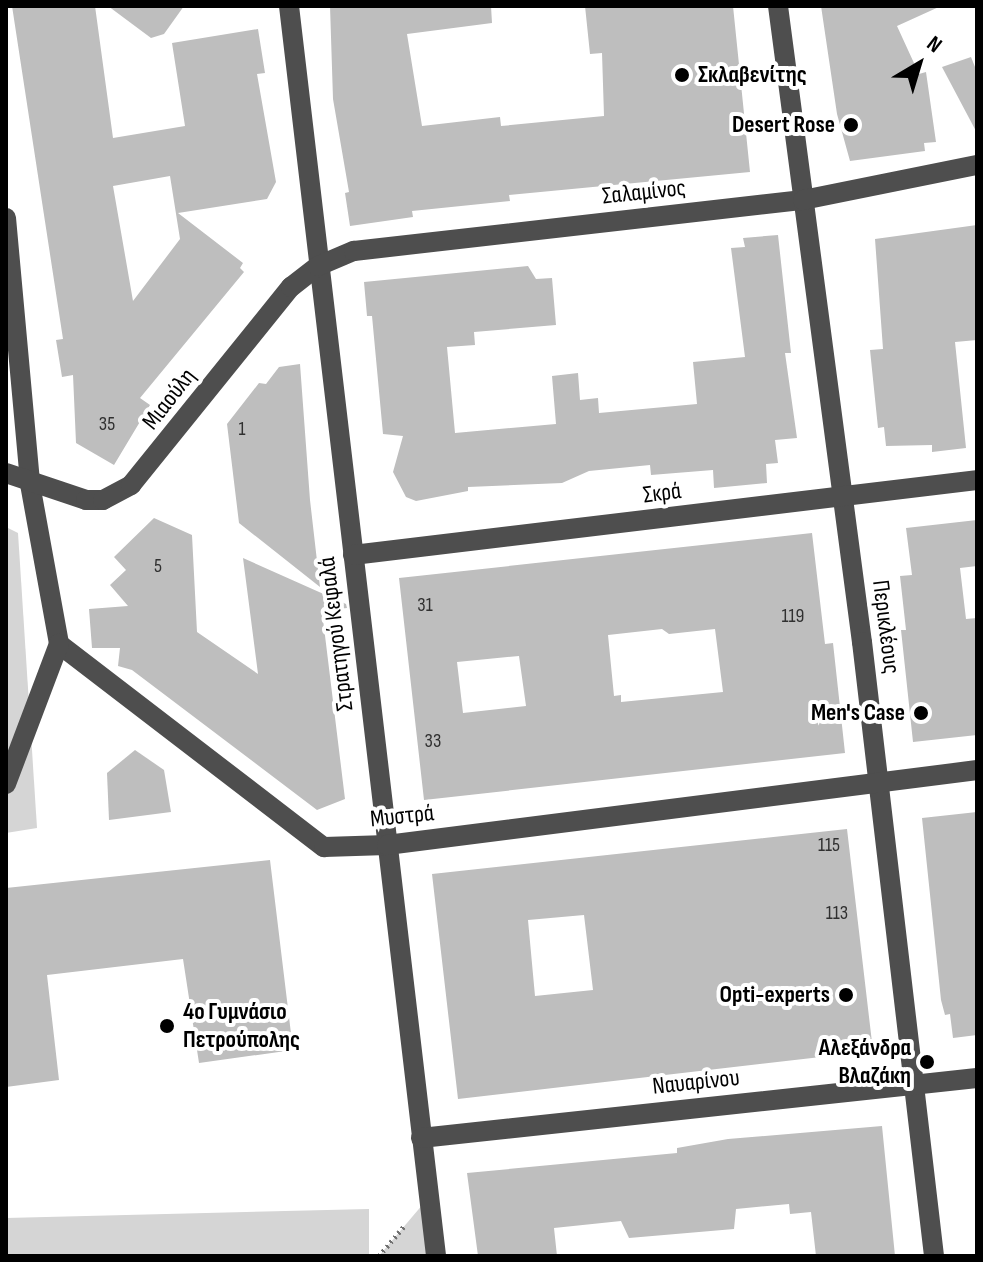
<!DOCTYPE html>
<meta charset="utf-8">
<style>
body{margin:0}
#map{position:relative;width:983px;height:1262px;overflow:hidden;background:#fff;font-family:"Sofia Sans Condensed",sans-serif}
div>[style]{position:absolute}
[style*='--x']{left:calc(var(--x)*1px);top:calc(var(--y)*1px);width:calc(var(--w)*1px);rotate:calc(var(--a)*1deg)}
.green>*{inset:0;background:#d5d5d5}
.building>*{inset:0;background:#bebebe}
.path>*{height:5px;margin-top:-2.5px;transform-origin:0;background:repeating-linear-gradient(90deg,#707070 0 2px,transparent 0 6px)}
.minor>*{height:20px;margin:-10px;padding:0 10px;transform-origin:10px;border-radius:10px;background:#4e4e4e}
.dots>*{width:22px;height:22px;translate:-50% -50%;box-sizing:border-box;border:4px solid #fff;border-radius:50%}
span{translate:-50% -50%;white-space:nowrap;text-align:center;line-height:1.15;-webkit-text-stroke:8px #fff;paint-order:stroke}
.number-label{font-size:20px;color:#303030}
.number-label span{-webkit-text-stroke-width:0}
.poi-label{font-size:24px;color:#000;font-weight:700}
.left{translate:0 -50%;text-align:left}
.right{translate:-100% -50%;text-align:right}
.street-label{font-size:24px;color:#000}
.frame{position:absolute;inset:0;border:8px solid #000;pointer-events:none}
.north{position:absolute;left:879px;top:24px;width:80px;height:80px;-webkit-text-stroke:6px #fff;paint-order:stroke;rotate:38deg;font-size:22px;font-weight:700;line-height:32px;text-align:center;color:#000}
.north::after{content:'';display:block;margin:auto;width:28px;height:36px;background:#000;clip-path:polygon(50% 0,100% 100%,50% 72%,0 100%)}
</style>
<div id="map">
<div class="green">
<div style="clip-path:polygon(6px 527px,18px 533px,37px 828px,6px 833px)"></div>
<div style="clip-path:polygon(429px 1197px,436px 1256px,379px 1256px)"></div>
<div style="clip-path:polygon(369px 1209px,369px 1256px,6px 1256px,6px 1218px)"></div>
</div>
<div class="building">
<div style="clip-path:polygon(evenodd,12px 6px,95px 6px,113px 138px,185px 126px,172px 43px,258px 29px,265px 73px,257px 74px,276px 182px,267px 199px,178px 213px,243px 263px,240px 268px,244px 272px,140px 398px,150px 405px,114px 465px,76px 443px,73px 375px,62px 377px,56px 340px,63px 339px,12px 6px,170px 176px,180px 239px,133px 301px,113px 186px,170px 176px)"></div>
<div style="clip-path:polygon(108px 6px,184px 6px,164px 34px,151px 38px)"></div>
<div style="clip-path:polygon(330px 6px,491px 6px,492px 23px,407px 34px,422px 126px,500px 117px,501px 126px,604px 116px,602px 53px,590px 54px,585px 6px,733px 6px,750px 172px,509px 195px,510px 201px,412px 211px,413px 217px,350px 226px,345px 193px,349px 192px,333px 99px)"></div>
<div style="clip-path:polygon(821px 6px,941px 6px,897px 26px,919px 74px,926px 72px,936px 142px,924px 143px,925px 151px,850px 161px,837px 114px)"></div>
<div style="clip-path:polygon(971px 57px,977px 72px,977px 133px,942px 67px)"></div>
<div style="clip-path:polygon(977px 225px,977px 340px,955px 342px,966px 448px,932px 452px,932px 445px,886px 446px,884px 427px,878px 428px,870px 350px,883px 349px,875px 239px)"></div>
<div style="clip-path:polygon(778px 235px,791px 353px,785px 353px,797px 438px,775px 440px,778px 463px,766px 464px,767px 483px,714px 488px,713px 470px,651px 475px,650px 465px,589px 471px,562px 483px,468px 487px,468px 491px,416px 501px,406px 497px,393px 472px,403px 436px,383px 434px,372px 316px,367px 316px,364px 282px,528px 266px,536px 279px,552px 278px,556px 325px,474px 332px,475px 345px,447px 347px,455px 433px,556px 424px,552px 376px,578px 373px,580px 400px,598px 398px,599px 413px,697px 404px,693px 362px,745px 357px,731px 248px,745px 247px,743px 238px)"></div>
<div style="clip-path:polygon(300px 364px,310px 500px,320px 587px,239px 523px,227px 424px,259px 383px,266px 384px,279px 367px)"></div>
<div style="clip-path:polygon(154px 518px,192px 535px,197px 632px,258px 674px,243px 558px,346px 604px,347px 608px,322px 611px,345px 799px,317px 810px,132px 670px,118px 666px,120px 648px,92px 648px,89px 609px,128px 606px,110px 585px,126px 570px,114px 557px)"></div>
<div style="clip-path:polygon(977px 520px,977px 566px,960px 568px,966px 619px,977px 618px,977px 735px,913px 742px,901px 630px,906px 630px,900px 576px,912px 575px,906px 528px)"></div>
<div style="clip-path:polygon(evenodd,812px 533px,825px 644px,833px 643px,845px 753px,424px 800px,399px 578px,812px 533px,662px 629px,669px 634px,715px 629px,723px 692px,621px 702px,621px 695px,614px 696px,608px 635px,662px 629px,812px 533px,519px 656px,526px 706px,463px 713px,457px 662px,519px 656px)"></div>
<div style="clip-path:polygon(135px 750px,164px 770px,171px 812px,109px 820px,107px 773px)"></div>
<div style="clip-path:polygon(977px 812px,977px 1035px,953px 1038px,950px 1014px,945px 1015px,941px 1000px,922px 818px)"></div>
<div style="clip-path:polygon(evenodd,847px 829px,873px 1051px,458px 1099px,432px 874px,847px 829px,584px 915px,593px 990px,535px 996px,528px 920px,584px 915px)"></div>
<div style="clip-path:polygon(270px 860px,293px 1050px,199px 1063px,183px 959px,47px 975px,59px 1080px,6px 1087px,6px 888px)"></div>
<div style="clip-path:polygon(882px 1126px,895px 1256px,816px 1256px,811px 1212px,790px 1214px,789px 1204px,736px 1209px,734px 1229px,629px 1238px,621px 1221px,554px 1228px,557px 1256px,478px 1256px,467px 1173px,677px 1153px,677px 1148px,728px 1139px)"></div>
</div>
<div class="path">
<div style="--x:379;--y:1256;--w:40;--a:-50"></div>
</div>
<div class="minor">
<div style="--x:289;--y:6;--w:1259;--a:83.29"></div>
<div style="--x:778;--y:6;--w:642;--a:82.48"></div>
<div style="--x:862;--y:642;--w:618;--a:83.31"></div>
<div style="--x:6;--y:218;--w:267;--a:84.8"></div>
<div style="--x:30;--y:484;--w:163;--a:79.7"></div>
<div style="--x:59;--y:644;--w:334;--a:37.5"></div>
<div style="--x:324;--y:847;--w:63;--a:-1.8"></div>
<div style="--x:387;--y:845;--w:595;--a:-7.24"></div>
<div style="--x:6;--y:473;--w:84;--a:18.6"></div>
<div style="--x:86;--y:500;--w:17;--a:0"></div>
<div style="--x:103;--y:500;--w:32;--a:-28"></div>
<div style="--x:131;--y:485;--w:255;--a:-51.1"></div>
<div style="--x:291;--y:287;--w:34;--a:-38"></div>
<div style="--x:318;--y:266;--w:39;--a:-23"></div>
<div style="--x:354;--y:251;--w:452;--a:-6.5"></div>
<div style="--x:803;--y:200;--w:177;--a:-11.4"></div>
<div style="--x:353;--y:555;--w:628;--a:-6.85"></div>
<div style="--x:6;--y:784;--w:150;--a:-69.3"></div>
<div style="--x:421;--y:1138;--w:559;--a:-6.16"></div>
</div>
<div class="dots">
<div style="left:682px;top:75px;background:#000"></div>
<div style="left:851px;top:125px;background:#000"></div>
<div style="left:921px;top:713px;background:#000"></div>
<div style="left:846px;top:995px;background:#000"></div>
<div style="left:167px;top:1026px;background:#000"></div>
<div style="left:927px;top:1062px;background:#000"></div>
</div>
<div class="number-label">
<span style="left:107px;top:424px">35</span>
<span style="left:242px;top:429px">1</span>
<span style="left:158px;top:566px">5</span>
<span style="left:425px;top:605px">31</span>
<span style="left:793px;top:616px">119</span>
<span style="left:433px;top:741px">33</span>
<span style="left:829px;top:845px">115</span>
<span style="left:837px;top:913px">113</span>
</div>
<div class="poi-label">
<span class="left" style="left:698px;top:75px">Σκλαβενίτης</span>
<span class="right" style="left:835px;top:125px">Desert Rose</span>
<span class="right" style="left:905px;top:713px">Men's Case</span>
<span class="right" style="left:830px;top:995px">Opti-experts</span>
<span class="left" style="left:183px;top:1026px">4ο Γυμνάσιο<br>Πετρούπολης</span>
<span class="right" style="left:911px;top:1062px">Αλεξάνδρα<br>Βλαζάκη</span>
</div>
<div class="street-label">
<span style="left:644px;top:192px;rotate:-6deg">Σαλαμίνος</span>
<span style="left:169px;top:399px;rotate:-52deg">Μιαούλη</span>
<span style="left:662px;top:493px;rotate:-7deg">Σκρά</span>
<span style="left:886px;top:627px;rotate:83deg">Περικλέους</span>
<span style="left:336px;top:634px;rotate:-97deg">Στρατηγού Κεφαλά</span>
<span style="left:402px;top:816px;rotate:-6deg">Μυστρά</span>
<span style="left:696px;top:1082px;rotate:-6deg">Ναυαρίνου</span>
</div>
<div class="frame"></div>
<div class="north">N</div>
</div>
